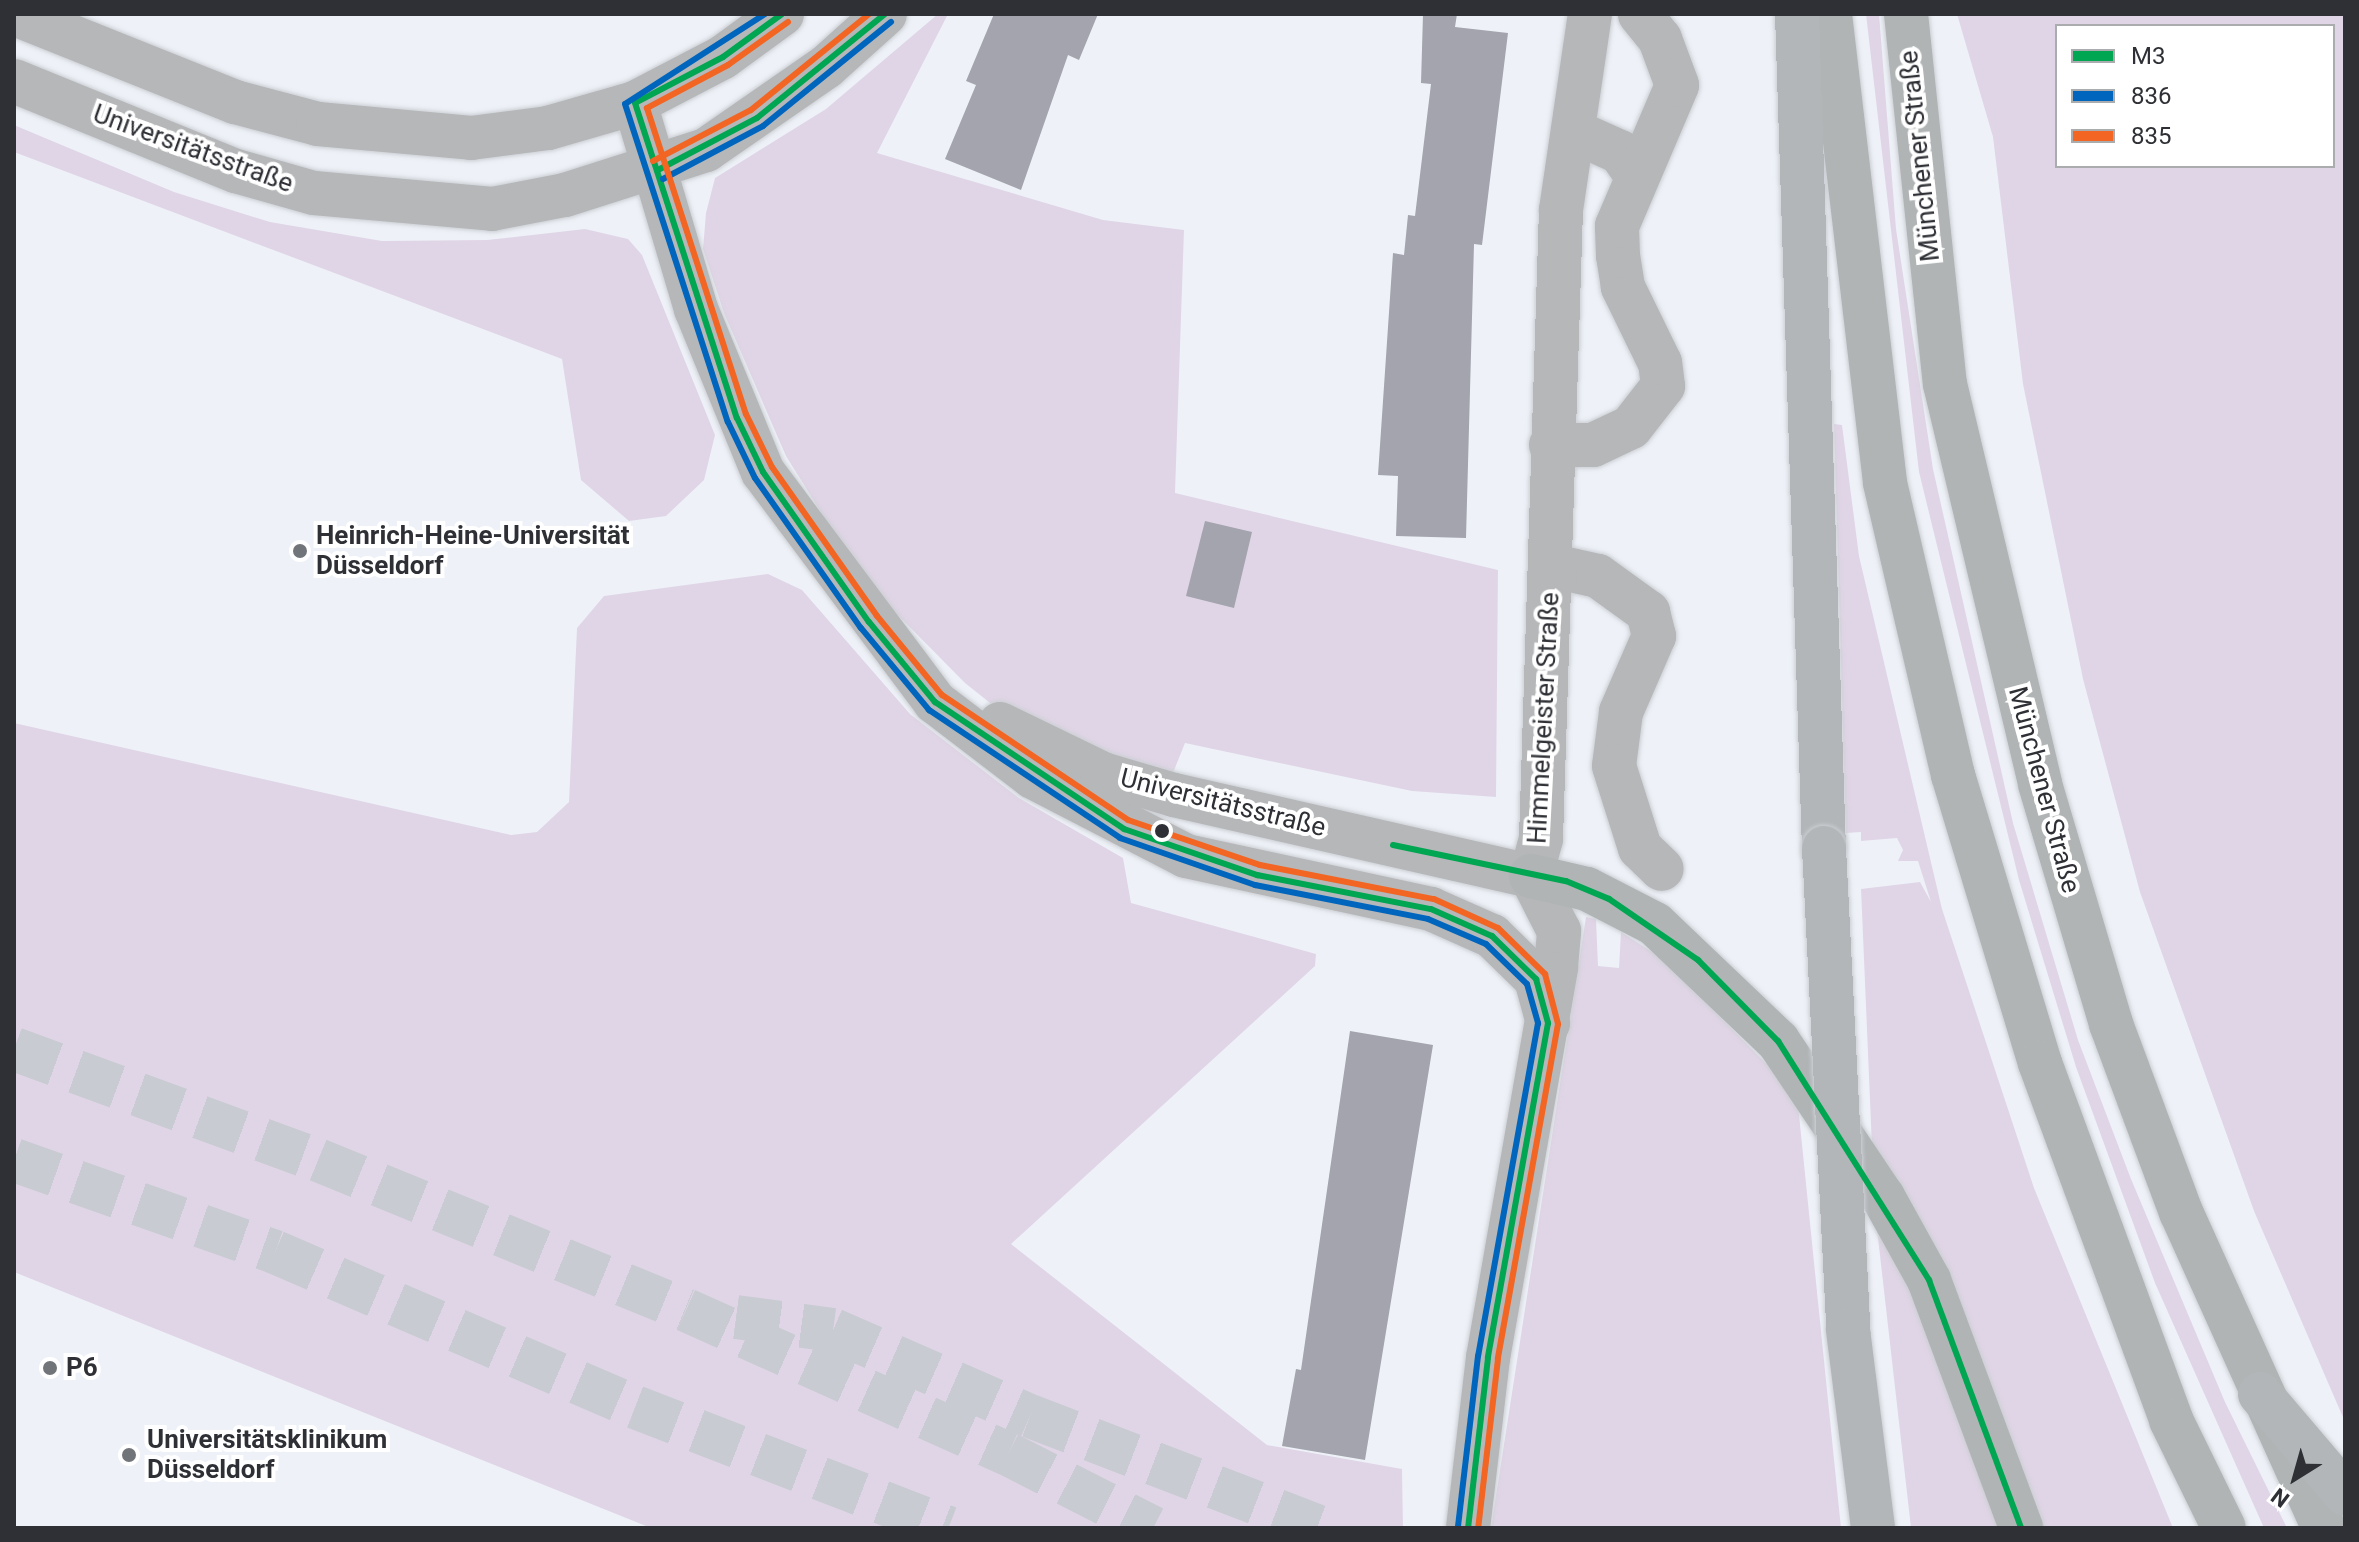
<!DOCTYPE html>
<meta charset="utf-8">
<style>
body{margin:0}
#map{position:relative;width:2359px;height:1542px;overflow:hidden;background:#eef2f8;font-family:Roboto,sans-serif}
div>[style]{position:absolute}
[style*='--x']{left:calc(var(--x)*1px);top:calc(var(--y)*1px);width:calc(var(--w)*1px);rotate:calc(var(--a)*1deg)}
.green>*{inset:0;background:#e0d5e6}
.building>*{inset:0;background:#a3a4ad}
.motorway-tunnel>*{height:44px;margin-top:-22px;transform-origin:0;background:repeating-linear-gradient(90deg,#c8cbd1 0 44px,transparent 0 66px)}
.roads{filter:drop-shadow(0 0 2px #cccfd4) drop-shadow(0 0 2px #cccfd4)}
.minor>*{height:44px;margin:-22px;padding:0 22px;transform-origin:22px;border-radius:22px;background:#b5b7b9}
.tertiary>*{height:44px;margin:-22px;padding:0 22px;transform-origin:22px;border-radius:22px;background:#b5b7b9}
.trunk>*{height:44px;margin:-22px;padding:0 22px;transform-origin:22px;border-radius:22px;background:#b0b4b5}
.motorway>*{height:44px;margin:-22px;padding:0 22px;transform-origin:22px;border-radius:22px;background:#b2b6b8}
.bridges{filter:drop-shadow(0 0 2px #cccfd4) drop-shadow(0 0 2px #cccfd4)}
.motorway-bridge>*{height:44px;margin:-22px;padding:0 22px;transform-origin:22px;border-radius:22px;background:#b2b6b8}
.bus-1>*{height:6px;margin:-3px;padding:0 3px;transform-origin:3px;border-radius:3px;background:#00a651}
.bus-2>*{height:6px;margin:-3px;padding:0 3px;transform-origin:3px;border-radius:3px;background:#0065bd}
.bus-3>*{height:6px;margin:-3px;padding:0 3px;transform-origin:3px;border-radius:3px;background:#f26522}
.dots>*{width:22px;height:22px;translate:-50% -50%;box-sizing:border-box;border:4px solid #fff;border-radius:50%}
span{translate:-50% -50%;white-space:nowrap;text-align:center;line-height:1.15;-webkit-text-stroke:8px #fff;paint-order:stroke}
.street-label{font-size:26px;color:#2e3035}
.poi-label{font-size:26px;color:#2e3035;font-weight:700}
.left{translate:0 -50%;text-align:left}
.frame{position:absolute;inset:0;border:16px solid #2e3035;pointer-events:none}
.legend{position:absolute;left:2055px;top:24px;width:280px;height:144px;box-sizing:border-box;background:#fff;border:2px solid #abacae;margin:0;padding:10px 14px;list-style:none;font-size:24px;color:#2e3035}
.legend li{display:flex;align-items:center;gap:16px;height:40px}
.legend b{width:40px;border:2px solid #abacae}
.north{position:absolute;left:2255px;top:1438px;width:80px;height:80px;-webkit-text-stroke:6px #fff;paint-order:stroke;rotate:217deg;font-size:22px;font-weight:700;line-height:32px;text-align:center;color:#2e3035}
.north::after{content:'';display:block;margin:auto;width:28px;height:36px;background:#2e3035;clip-path:polygon(50% 0,100% 100%,50% 72%,0 100%)}
</style>
<div id="map">
<div class="green">
<div style="clip-path:polygon(938px 14px,948px 14px,877px 153px,1103px 220px,1184px 230px,1175px 493px,1498px 570px,1496px 797px,1412px 791px,1185px 743px,1173px 773px,1071px 748px,1014px 722px,965px 683px,882px 599px,829px 525px,786px 456px,724px 313px,703px 249px,706px 213px,715px 178px,826px 109px)"></div>
<div style="clip-path:polygon(1866px 14px,1879px 14px,1896px 229px,1933px 469px,2013px 823px,2078px 1040px,2131px 1179px,2225px 1402px,2287px 1528px,2264px 1528px,2155px 1283px,2076px 1067px,2019px 880px,1919px 472px)"></div>
<div style="clip-path:polygon(evenodd,1957px 14px,2345px 14px,2345px 1422px,2254px 1211px,2140px 892px,2083px 679px,2023px 384px,1993px 137px,1957px 14px,2057px 26px,2333px 26px,2333px 166px,2057px 166px,2057px 26px)"></div>
<div style="clip-path:polygon(14px 125px,174px 192px,270px 222px,382px 241px,487px 240px,585px 229px,628px 239px,642px 255px,715px 435px,704px 480px,666px 516px,629px 521px,581px 480px,562px 359px,14px 152px)"></div>
<div style="clip-path:polygon(1834px 424px,1842px 425px,1859px 556px,1942px 909px,2034px 1188px,2173px 1528px,2037px 1528px,1872px 1147px,1861px 889px,1920px 882px,1931px 902px,1918px 861px,1898px 861px,1903px 850px,1897px 838px,1861px 841px,1861px 832px,1846px 833px)"></div>
<div style="clip-path:polygon(768px 574px,802px 590px,910px 714px,1019px 798px,1123px 858px,1131px 903px,1316px 954px,1315px 966px,1011px 1244px,1267px 1445px,1402px 1469px,1403px 1528px,651px 1528px,14px 1272px,14px 723px,511px 835px,537px 832px,569px 802px,577px 628px,604px 596px)"></div>
<div style="clip-path:polygon(1586px 917px,1596px 919px,1598px 966px,1619px 968px,1621px 932px,1663px 959px,1797px 1095px,1841px 1528px,1491px 1528px)"></div>
<div style="clip-path:polygon(1877px 1229px,1911px 1293px,2001px 1528px,1911px 1528px)"></div>
</div>
<div class="building">
<div style="clip-path:polygon(994px 14px,1098px 14px,1079px 60px,1068px 55px,1021px 190px,945px 159px,976px 85px,966px 81px)"></div>
<div style="clip-path:polygon(1423px 14px,1457px 14px,1455px 27px,1508px 33px,1482px 245px,1474px 244px,1466px 538px,1396px 536px,1398px 476px,1378px 475px,1393px 253px,1404px 255px,1408px 215px,1415px 216px,1431px 84px,1421px 83px)"></div>
<div style="clip-path:polygon(1205px 521px,1252px 532px,1234px 608px,1186px 596px)"></div>
<div style="clip-path:polygon(1350px 1031px,1433px 1045px,1365px 1460px,1282px 1446px,1296px 1369px,1301px 1370px)"></div>
</div>
<div class="motorway-tunnel">
<div style="--x:14;--y:1049;--w:324;--a:20.1"></div>
<div style="--x:318;--y:1160;--w:397;--a:22.2"></div>
<div style="--x:686;--y:1310;--w:353;--a:24.1"></div>
<div style="--x:1008;--y:1454;--w:163;--a:27"></div>
<div style="--x:14;--y:1160;--w:277;--a:19.4"></div>
<div style="--x:275;--y:1252;--w:392;--a:23.3"></div>
<div style="--x:635;--y:1407;--w:336;--a:21.1"></div>
<div style="--x:736;--y:1317;--w:98;--a:7.6"></div>
<div style="--x:833;--y:1330;--w:215;--a:23.6"></div>
<div style="--x:1030;--y:1416;--w:313;--a:21"></div>
</div>
<div class="roads">
<div class="minor">
<div style="--x:1573;--y:131;--w:51;--a:24.1"></div>
<div style="--x:1620;--y:152;--w:28;--a:55"></div>
<div style="--x:1551;--y:445;--w:42;--a:0"></div>
<div style="--x:1593;--y:445;--w:42;--a:-25.3"></div>
<div style="--x:1631;--y:427;--w:52;--a:-52"></div>
<div style="--x:1663;--y:386;--w:23;--a:-97"></div>
<div style="--x:1660;--y:363;--w:85;--a:-116"></div>
<div style="--x:1623;--y:287;--w:31;--a:-99"></div>
<div style="--x:1618;--y:256;--w:30;--a:-92"></div>
<div style="--x:1617;--y:226;--w:153;--a:-66.9"></div>
<div style="--x:1677;--y:85;--w:49;--a:-110.3"></div>
<div style="--x:1660;--y:39;--w:32;--a:-129"></div>
<div style="--x:1553;--y:566;--w:46;--a:12.5"></div>
<div style="--x:1598;--y:576;--w:62;--a:35.8"></div>
<div style="--x:1648;--y:612;--w:25;--a:76"></div>
<div style="--x:1654;--y:636;--w:83;--a:113.5"></div>
<div style="--x:1621;--y:712;--w:54;--a:97.4"></div>
<div style="--x:1614;--y:766;--w:86;--a:72.4"></div>
<div style="--x:1640;--y:848;--w:30;--a:44"></div>
<div style="--x:1531;--y:876;--w:38;--a:-75"></div>
<div style="--x:1541;--y:839;--w:629;--a:-88.18"></div>
<div style="--x:1561;--y:210;--w:198;--a:-81.6"></div>
</div>
<div class="tertiary">
<div style="--x:15;--y:14;--w:237;--a:21.8"></div>
<div style="--x:235;--y:102;--w:86;--a:14.8"></div>
<div style="--x:318;--y:124;--w:154;--a:5.2"></div>
<div style="--x:471;--y:138;--w:78;--a:-7.4"></div>
<div style="--x:548;--y:128;--w:91;--a:-16"></div>
<div style="--x:635;--y:103;--w:99;--a:-27.6"></div>
<div style="--x:723;--y:57;--w:73;--a:-36.1"></div>
<div style="--x:14;--y:81;--w:240;--a:22.1"></div>
<div style="--x:236;--y:171;--w:81;--a:15.8"></div>
<div style="--x:314;--y:193;--w:179;--a:5.1"></div>
<div style="--x:492;--y:209;--w:74;--a:-10.9"></div>
<div style="--x:565;--y:195;--w:148;--a:-17.7"></div>
<div style="--x:706;--y:150;--w:146;--a:-34.7"></div>
<div style="--x:826;--y:67;--w:79;--a:-41.9"></div>
<div style="--x:635;--y:103;--w:215;--a:73.5"></div>
<div style="--x:696;--y:309;--w:176;--a:67.7"></div>
<div style="--x:763;--y:472;--w:287;--a:53.2"></div>
<div style="--x:935;--y:702;--w:123;--a:37.4"></div>
<div style="--x:1033;--y:777;--w:172;--a:27.3"></div>
<div style="--x:1186;--y:856;--w:251;--a:12.2"></div>
<div style="--x:1431;--y:909;--w:67;--a:23.9"></div>
<div style="--x:1492;--y:936;--w:62;--a:44.3"></div>
<div style="--x:1536;--y:979;--w:46;--a:74.7"></div>
<div style="--x:1000;--y:724;--w:114;--a:25.9"></div>
<div style="--x:1103;--y:774;--w:74;--a:16.5"></div>
<div style="--x:1174;--y:795;--w:366;--a:12.8"></div>
<div style="--x:1468;--y:1528;--w:171;--a:-83.3"></div>
<div style="--x:1488;--y:1358;--w:397;--a:-80.1"></div>
<div style="--x:1556;--y:967;--w:36;--a:-85"></div>
<div style="--x:1559;--y:931;--w:62;--a:-117"></div>
</div>
<div class="trunk">
<div style="--x:1830;--y:14;--w:472;--a:83.3"></div>
<div style="--x:1885;--y:483;--w:300;--a:76.9"></div>
<div style="--x:1953;--y:775;--w:301;--a:73.2"></div>
<div style="--x:2040;--y:1063;--w:380;--a:69.8"></div>
<div style="--x:2171;--y:1420;--w:120;--a:63.9"></div>
<div style="--x:1906;--y:14;--w:372;--a:84"></div>
<div style="--x:1945;--y:384;--w:411;--a:76.6"></div>
<div style="--x:2040;--y:784;--w:250;--a:73.5"></div>
<div style="--x:2111;--y:1024;--w:201;--a:69.6"></div>
<div style="--x:2181;--y:1212;--w:347;--a:65.7"></div>
<div style="--x:1531;--y:876;--w:57;--a:13.1"></div>
<div style="--x:1587;--y:889;--w:76;--a:27.2"></div>
<div style="--x:1655;--y:924;--w:170;--a:43.6"></div>
<div style="--x:1778;--y:1041;--w:188;--a:56.1"></div>
<div style="--x:1883;--y:1197;--w:95;--a:61"></div>
<div style="--x:1929;--y:1280;--w:265;--a:69.6"></div>
</div>
<div class="motorway">
<div style="--x:1797;--y:14;--w:834;--a:88.15"></div>
<div style="--x:2260;--y:1394;--w:131;--a:49.6"></div>
</div>
</div>
<div class="bridges">
<div class="motorway-bridge">
<div style="--x:1824;--y:848;--w:483;--a:87.1"></div>
<div style="--x:1848;--y:1330;--w:200;--a:82.8"></div>
</div>
</div>
<div class="bus-1">
<div style="--x:782;--y:14;--w:73;--a:143.9"></div>
<div style="--x:723;--y:57;--w:99;--a:152.4"></div>
<div style="--x:635;--y:103;--w:331;--a:72.1"></div>
<div style="--x:737;--y:418;--w:60;--a:64.3"></div>
<div style="--x:763;--y:472;--w:184;--a:54.8"></div>
<div style="--x:869;--y:622;--w:104;--a:50.5"></div>
<div style="--x:935;--y:702;--w:228;--a:33.9"></div>
<div style="--x:1124;--y:829;--w:141;--a:19.1"></div>
<div style="--x:1257;--y:875;--w:177;--a:11.1"></div>
<div style="--x:1431;--y:909;--w:67;--a:23.9"></div>
<div style="--x:1492;--y:936;--w:62;--a:44.3"></div>
<div style="--x:1536;--y:979;--w:46;--a:74.7"></div>
<div style="--x:1548;--y:1023;--w:340;--a:100.2"></div>
<div style="--x:1488;--y:1358;--w:171;--a:96.7"></div>
<div style="--x:658;--y:170;--w:112;--a:-27.7"></div>
<div style="--x:757;--y:118;--w:165;--a:-39.1"></div>
<div style="--x:1393;--y:845;--w:177;--a:11.8"></div>
<div style="--x:1566;--y:881;--w:47;--a:22.7"></div>
<div style="--x:1609;--y:899;--w:108;--a:34.4"></div>
<div style="--x:1698;--y:960;--w:114;--a:45.4"></div>
<div style="--x:1778;--y:1041;--w:283;--a:57.7"></div>
<div style="--x:1929;--y:1280;--w:265;--a:69.6"></div>
</div>
<div class="bus-2">
<div style="--x:765;--y:14;--w:166;--a:147.3"></div>
<div style="--x:625;--y:104;--w:334;--a:72.1"></div>
<div style="--x:728;--y:422;--w:62;--a:64.3"></div>
<div style="--x:755;--y:478;--w:184;--a:54.8"></div>
<div style="--x:861;--y:628;--w:107;--a:50.3"></div>
<div style="--x:929;--y:710;--w:230;--a:33.8"></div>
<div style="--x:1120;--y:838;--w:143;--a:19.2"></div>
<div style="--x:1255;--y:885;--w:176;--a:11.1"></div>
<div style="--x:1428;--y:919;--w:63;--a:23.3"></div>
<div style="--x:1486;--y:944;--w:57;--a:44.3"></div>
<div style="--x:1527;--y:984;--w:41;--a:74.2"></div>
<div style="--x:1538;--y:1023;--w:338;--a:100.2"></div>
<div style="--x:1478;--y:1356;--w:172;--a:96.7"></div>
<div style="--x:663;--y:179;--w:113;--a:-27.9"></div>
<div style="--x:763;--y:126;--w:165;--a:-39.1"></div>
</div>
<div class="bus-3">
<div style="--x:788;--y:22;--w:74;--a:144.4"></div>
<div style="--x:728;--y:65;--w:92;--a:152"></div>
<div style="--x:647;--y:108;--w:322;--a:72.1"></div>
<div style="--x:746;--y:414;--w:59;--a:63.9"></div>
<div style="--x:772;--y:467;--w:182;--a:54.8"></div>
<div style="--x:877;--y:616;--w:102;--a:50.6"></div>
<div style="--x:942;--y:695;--w:224;--a:33.9"></div>
<div style="--x:1128;--y:820;--w:139;--a:18.8"></div>
<div style="--x:1260;--y:865;--w:177;--a:11.1"></div>
<div style="--x:1434;--y:899;--w:70;--a:24.4"></div>
<div style="--x:1498;--y:928;--w:66;--a:44.4"></div>
<div style="--x:1545;--y:974;--w:52;--a:75.4"></div>
<div style="--x:1558;--y:1024;--w:340;--a:100.2"></div>
<div style="--x:1498;--y:1359;--w:170;--a:96.7"></div>
<div style="--x:653;--y:161;--w:110;--a:-27.5"></div>
<div style="--x:751;--y:110;--w:152;--a:-39.1"></div>
</div>
<div class="dots">
<div style="left:300px;top:551px;background:#717479"></div>
<div style="left:1162px;top:831px;background:#2e3035"></div>
<div style="left:50px;top:1368px;background:#717479"></div>
<div style="left:129px;top:1455px;background:#717479"></div>
</div>
<div class="street-label">
<span style="left:193px;top:149px;rotate:20deg">Universitätsstraße</span>
<span style="left:1920px;top:156px;rotate:-96deg">Münchener Straße</span>
<span style="left:1544px;top:718px;rotate:-87deg">Himmelgeister Straße</span>
<span style="left:2044px;top:790px;rotate:75deg">Münchener Straße</span>
<span style="left:1223px;top:803px;rotate:14deg">Universitätsstraße</span>
</div>
<div class="poi-label">
<span class="left" style="left:316px;top:551px">Heinrich-Heine-Universität<br>Düsseldorf</span>
<span class="left" style="left:66px;top:1368px">P6</span>
<span class="left" style="left:147px;top:1455px">Universitätsklinikum<br>Düsseldorf</span>
</div>
<div class="frame"></div>
<ul class="legend">
<li><b style="height:10px;background:#00a651"></b>M3</li>
<li><b style="height:10px;background:#0065bd"></b>836</li>
<li><b style="height:10px;background:#f26522"></b>835</li>
</ul>
<div class="north">N</div>
</div>
